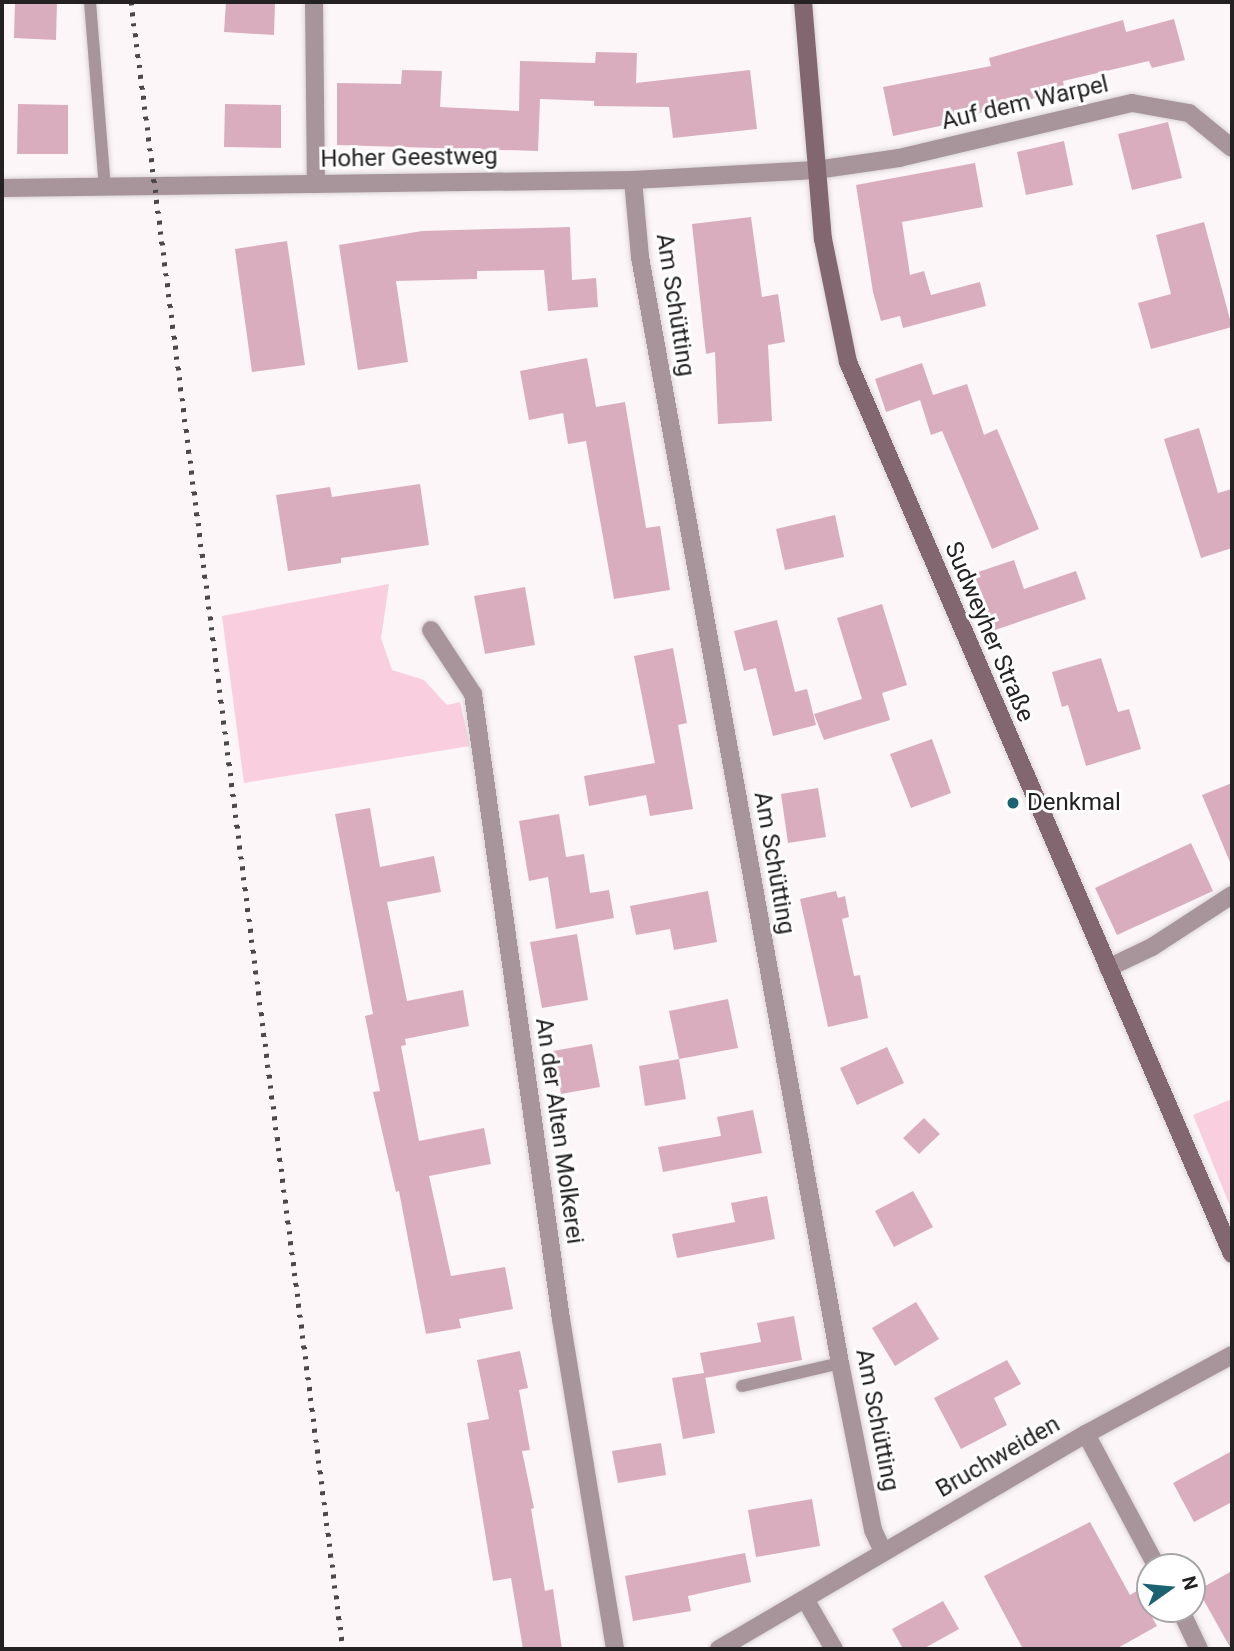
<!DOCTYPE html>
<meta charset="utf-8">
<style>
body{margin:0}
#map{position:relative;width:1234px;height:1651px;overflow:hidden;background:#fcf6f8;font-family:Roboto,sans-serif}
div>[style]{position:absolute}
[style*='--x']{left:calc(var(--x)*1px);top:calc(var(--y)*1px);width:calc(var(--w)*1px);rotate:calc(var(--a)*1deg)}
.green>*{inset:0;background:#f9cfdf}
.building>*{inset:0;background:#daadbe}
.roads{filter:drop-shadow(0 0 2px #d9d4d6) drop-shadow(0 0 2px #d9d4d6)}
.lane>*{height:12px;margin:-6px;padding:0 6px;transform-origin:6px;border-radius:6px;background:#a8959c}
.street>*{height:18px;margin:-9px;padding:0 9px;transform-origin:9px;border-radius:9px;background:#a8959c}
.secondary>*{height:18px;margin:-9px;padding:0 9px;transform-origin:9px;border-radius:9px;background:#826670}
.rail>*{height:5px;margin-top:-2.5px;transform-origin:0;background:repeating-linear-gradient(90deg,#4a4849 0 3.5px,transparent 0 10.5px)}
.dots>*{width:19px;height:19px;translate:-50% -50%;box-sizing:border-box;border:4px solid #fff;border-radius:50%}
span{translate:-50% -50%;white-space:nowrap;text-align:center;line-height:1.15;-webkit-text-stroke:6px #fff;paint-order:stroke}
.street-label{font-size:24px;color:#232122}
.poi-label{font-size:24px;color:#232122}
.left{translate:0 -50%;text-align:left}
.frame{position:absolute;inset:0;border:4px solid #232122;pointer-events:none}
.north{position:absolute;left:1136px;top:1553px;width:70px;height:70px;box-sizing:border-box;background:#fff;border:2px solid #a7a6a7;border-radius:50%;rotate:75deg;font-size:19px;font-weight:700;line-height:28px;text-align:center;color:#232122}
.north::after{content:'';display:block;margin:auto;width:24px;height:32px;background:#1b6272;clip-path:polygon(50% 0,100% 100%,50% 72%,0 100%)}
</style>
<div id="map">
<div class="green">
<div style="clip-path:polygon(389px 584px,381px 638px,392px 670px,424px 680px,447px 705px,460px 702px,470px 746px,244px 783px,222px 616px)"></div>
<div style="clip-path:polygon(1232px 1099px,1232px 1211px,1193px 1115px)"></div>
</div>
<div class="building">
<div style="clip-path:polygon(15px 2px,57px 2px,56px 40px,14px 38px)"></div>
<div style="clip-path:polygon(226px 2px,275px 2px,274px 35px,224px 32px)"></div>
<div style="clip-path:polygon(1174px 19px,1185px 60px,1152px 68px,1149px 61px,1063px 81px,1065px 90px,972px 115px,973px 119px,893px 136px,883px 87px,991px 66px,989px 58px,1123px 20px,1126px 32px)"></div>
<div style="clip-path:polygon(596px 52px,637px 53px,636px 83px,750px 70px,757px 129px,673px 138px,669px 107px,594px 106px,594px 101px,540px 99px,538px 151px,337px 145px,337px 83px,401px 84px,402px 70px,442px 71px,440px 107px,519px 111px,520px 61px,595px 63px)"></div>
<div style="clip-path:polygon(18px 104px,68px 105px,68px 154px,17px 154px)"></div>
<div style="clip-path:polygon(225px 104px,281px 105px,281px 148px,224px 147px)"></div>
<div style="clip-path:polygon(1168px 122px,1182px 178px,1132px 190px,1118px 134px)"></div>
<div style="clip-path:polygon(1064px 141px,1073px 185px,1026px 195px,1017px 152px)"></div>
<div style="clip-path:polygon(975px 163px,983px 207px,902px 222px,910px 275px,924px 271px,931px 295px,980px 282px,986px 306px,903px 328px,900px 316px,881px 321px,873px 292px,856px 185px)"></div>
<div style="clip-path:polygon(751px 217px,762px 297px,778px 294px,785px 342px,768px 345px,772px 421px,718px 424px,715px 352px,706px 354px,692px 224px)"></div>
<div style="clip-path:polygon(1204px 222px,1232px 327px,1151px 349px,1138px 303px,1171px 294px,1156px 235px)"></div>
<div style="clip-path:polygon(570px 227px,572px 280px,596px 278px,598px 307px,548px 311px,544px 270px,477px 271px,477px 279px,396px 281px,408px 362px,358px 370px,339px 245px,422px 231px)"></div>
<div style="clip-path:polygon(287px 241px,305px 365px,252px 372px,235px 249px)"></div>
<div style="clip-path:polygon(587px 358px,596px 407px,625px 402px,646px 528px,660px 526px,670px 590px,614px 599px,586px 441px,568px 444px,563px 413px,529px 420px,520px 371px)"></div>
<div style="clip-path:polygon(922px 363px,933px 395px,967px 384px,984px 435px,997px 429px,1039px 529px,992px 549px,942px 431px,931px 435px,920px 400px,886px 412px,875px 379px)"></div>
<div style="clip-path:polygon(1199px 428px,1218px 493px,1232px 489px,1232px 548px,1201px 558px,1164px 439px)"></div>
<div style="clip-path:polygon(420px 484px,429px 545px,341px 558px,341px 563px,288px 571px,276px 495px,330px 487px,332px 497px)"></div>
<div style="clip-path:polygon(835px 515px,844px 557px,785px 570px,776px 529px)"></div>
<div style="clip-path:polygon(1014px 560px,1024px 589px,1076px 571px,1086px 599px,992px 631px,972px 574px)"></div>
<div style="clip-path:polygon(525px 587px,535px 645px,485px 654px,474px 596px)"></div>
<div style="clip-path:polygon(882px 604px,907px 685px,882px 693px,890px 720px,824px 740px,814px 714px,862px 699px,837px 618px)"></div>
<div style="clip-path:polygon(777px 620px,795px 692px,807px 689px,816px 725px,773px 736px,756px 668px,744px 671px,734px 631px)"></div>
<div style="clip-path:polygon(673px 648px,687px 723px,678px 725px,693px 809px,650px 816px,646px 795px,589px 806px,584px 776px,655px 763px,634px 656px)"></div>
<div style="clip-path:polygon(1101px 658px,1118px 712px,1129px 709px,1141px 749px,1086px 766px,1068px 705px,1062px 707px,1052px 672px)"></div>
<div style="clip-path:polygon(932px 739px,951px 793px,911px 808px,890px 754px)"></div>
<div style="clip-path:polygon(1232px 783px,1232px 867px,1202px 795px)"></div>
<div style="clip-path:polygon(818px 788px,826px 837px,788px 843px,781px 794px)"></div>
<div style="clip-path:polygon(370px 808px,380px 867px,434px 856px,441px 892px,387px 902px,407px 1001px,463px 990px,469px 1026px,405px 1039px,406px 1045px,401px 1046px,419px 1141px,484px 1128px,491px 1164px,429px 1176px,451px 1276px,505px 1267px,513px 1309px,459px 1319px,461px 1328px,426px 1334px,399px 1191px,396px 1192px,373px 1092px,380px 1091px,365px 1016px,373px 1014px,335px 814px)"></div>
<div style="clip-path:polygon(559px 814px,566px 857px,584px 854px,590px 893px,609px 890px,614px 918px,556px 929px,548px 877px,529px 881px,519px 821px)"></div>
<div style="clip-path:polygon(1191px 843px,1213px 891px,1117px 935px,1095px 888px)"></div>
<div style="clip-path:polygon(708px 891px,717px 942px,674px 950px,670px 929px,636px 935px,630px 906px)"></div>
<div style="clip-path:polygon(836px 891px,838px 898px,845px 896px,849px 917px,842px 919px,854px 976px,860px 975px,868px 1018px,828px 1027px,800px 899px)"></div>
<div style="clip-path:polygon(577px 934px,588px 1000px,542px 1008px,530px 942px)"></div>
<div style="clip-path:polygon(728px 999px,738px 1048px,679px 1059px,669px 1011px)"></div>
<div style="clip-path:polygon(592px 1044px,600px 1087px,561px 1094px,553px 1051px)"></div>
<div style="clip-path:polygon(887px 1047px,904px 1083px,857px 1105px,840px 1068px)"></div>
<div style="clip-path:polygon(679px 1059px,686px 1099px,645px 1106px,639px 1066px)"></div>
<div style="clip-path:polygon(753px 1110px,762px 1153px,663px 1172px,658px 1147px,721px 1136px,717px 1117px)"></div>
<div style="clip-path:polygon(924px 1118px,940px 1134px,919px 1154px,903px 1138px)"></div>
<div style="clip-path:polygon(913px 1191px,933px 1227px,894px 1247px,875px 1211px)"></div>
<div style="clip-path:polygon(767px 1196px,775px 1239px,677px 1258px,672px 1234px,735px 1222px,731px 1203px)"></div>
<div style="clip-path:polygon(916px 1302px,939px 1339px,895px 1366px,872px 1328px)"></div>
<div style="clip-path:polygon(794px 1316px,802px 1360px,705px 1378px,705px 1376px,715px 1433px,683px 1439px,672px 1378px,704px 1373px,700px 1353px,761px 1342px,757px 1323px)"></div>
<div style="clip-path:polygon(520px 1351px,528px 1388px,519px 1390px,530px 1450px,522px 1451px,534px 1508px,531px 1509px,545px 1591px,553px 1589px,562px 1649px,523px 1649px,511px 1578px,493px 1581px,467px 1423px,489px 1419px,477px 1360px)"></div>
<div style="clip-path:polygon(1007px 1360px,1021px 1384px,994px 1398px,1007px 1425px,961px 1449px,934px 1398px)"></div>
<div style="clip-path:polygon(661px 1443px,666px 1475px,618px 1483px,612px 1451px)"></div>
<div style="clip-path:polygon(1232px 1451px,1232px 1502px,1194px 1522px,1173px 1483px)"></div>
<div style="clip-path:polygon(812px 1499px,820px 1546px,756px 1557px,748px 1510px)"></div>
<div style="clip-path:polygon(1090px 1522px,1130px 1595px,1137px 1591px,1157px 1626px,1116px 1649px,1023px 1649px,984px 1576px)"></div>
<div style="clip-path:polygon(745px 1553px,751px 1582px,688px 1596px,691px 1611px,633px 1621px,625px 1576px)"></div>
<div style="clip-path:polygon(1232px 1571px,1232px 1649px,1231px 1649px,1198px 1590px)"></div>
<div style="clip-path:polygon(943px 1601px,959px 1629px,923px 1649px,903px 1649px,892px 1629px)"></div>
</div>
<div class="roads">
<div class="lane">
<div style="--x:90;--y:2;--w:186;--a:85.4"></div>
<div style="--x:742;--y:1386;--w:101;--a:-13.2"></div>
</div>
<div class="street">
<div style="--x:314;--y:2;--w:182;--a:89.4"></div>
<div style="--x:633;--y:180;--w:77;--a:84.8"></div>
<div style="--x:640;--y:257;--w:1124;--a:79.75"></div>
<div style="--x:840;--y:1363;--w:170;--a:78.8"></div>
<div style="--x:873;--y:1530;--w:23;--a:65"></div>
<div style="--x:2;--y:188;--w:631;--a:-0.73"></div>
<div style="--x:633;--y:180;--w:183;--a:-3.1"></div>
<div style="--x:816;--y:170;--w:84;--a:-8.2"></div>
<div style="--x:899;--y:158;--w:239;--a:-13.3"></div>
<div style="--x:1132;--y:103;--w:58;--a:10"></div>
<div style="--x:1189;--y:113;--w:55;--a:39.1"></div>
<div style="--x:431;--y:630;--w:77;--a:56.7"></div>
<div style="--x:473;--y:694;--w:631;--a:81.99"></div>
<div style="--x:561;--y:1319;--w:334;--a:80.7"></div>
<div style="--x:1108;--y:968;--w:49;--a:-25.5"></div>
<div style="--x:1152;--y:947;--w:95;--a:-33"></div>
<div style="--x:1086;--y:1434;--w:151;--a:61.9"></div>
<div style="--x:805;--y:1599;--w:58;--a:59.9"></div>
<div style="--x:1180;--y:1609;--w:44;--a:64.6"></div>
<div style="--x:719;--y:1649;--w:425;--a:-30.4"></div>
<div style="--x:1086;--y:1434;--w:166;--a:-28.4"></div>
</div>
<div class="secondary">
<div style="--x:803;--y:2;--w:238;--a:85.2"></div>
<div style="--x:823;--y:239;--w:126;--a:78.5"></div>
<div style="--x:848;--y:362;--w:971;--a:66.71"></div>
</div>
</div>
<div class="rail">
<div style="--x:131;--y:2;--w:1661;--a:82.67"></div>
</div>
<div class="dots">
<div style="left:1013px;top:803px;background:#1b6272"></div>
</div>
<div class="street-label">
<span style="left:1025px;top:103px;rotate:-13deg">Auf dem Warpel</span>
<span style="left:409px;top:158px;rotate:-1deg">Hoher Geestweg</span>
<span style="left:675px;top:305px;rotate:81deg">Am Schütting</span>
<span style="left:989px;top:632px;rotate:67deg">Sudweyher Straße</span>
<span style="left:774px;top:863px;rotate:80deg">Am Schütting</span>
<span style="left:559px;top:1131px;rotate:82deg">An der Alten Molkerei</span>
<span style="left:877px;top:1420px;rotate:79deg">Am Schütting</span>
<span style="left:998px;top:1457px;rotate:-30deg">Bruchweiden</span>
</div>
<div class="poi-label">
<span class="left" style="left:1027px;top:803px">Denkmal</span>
</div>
<div class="frame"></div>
<div class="north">N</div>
</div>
